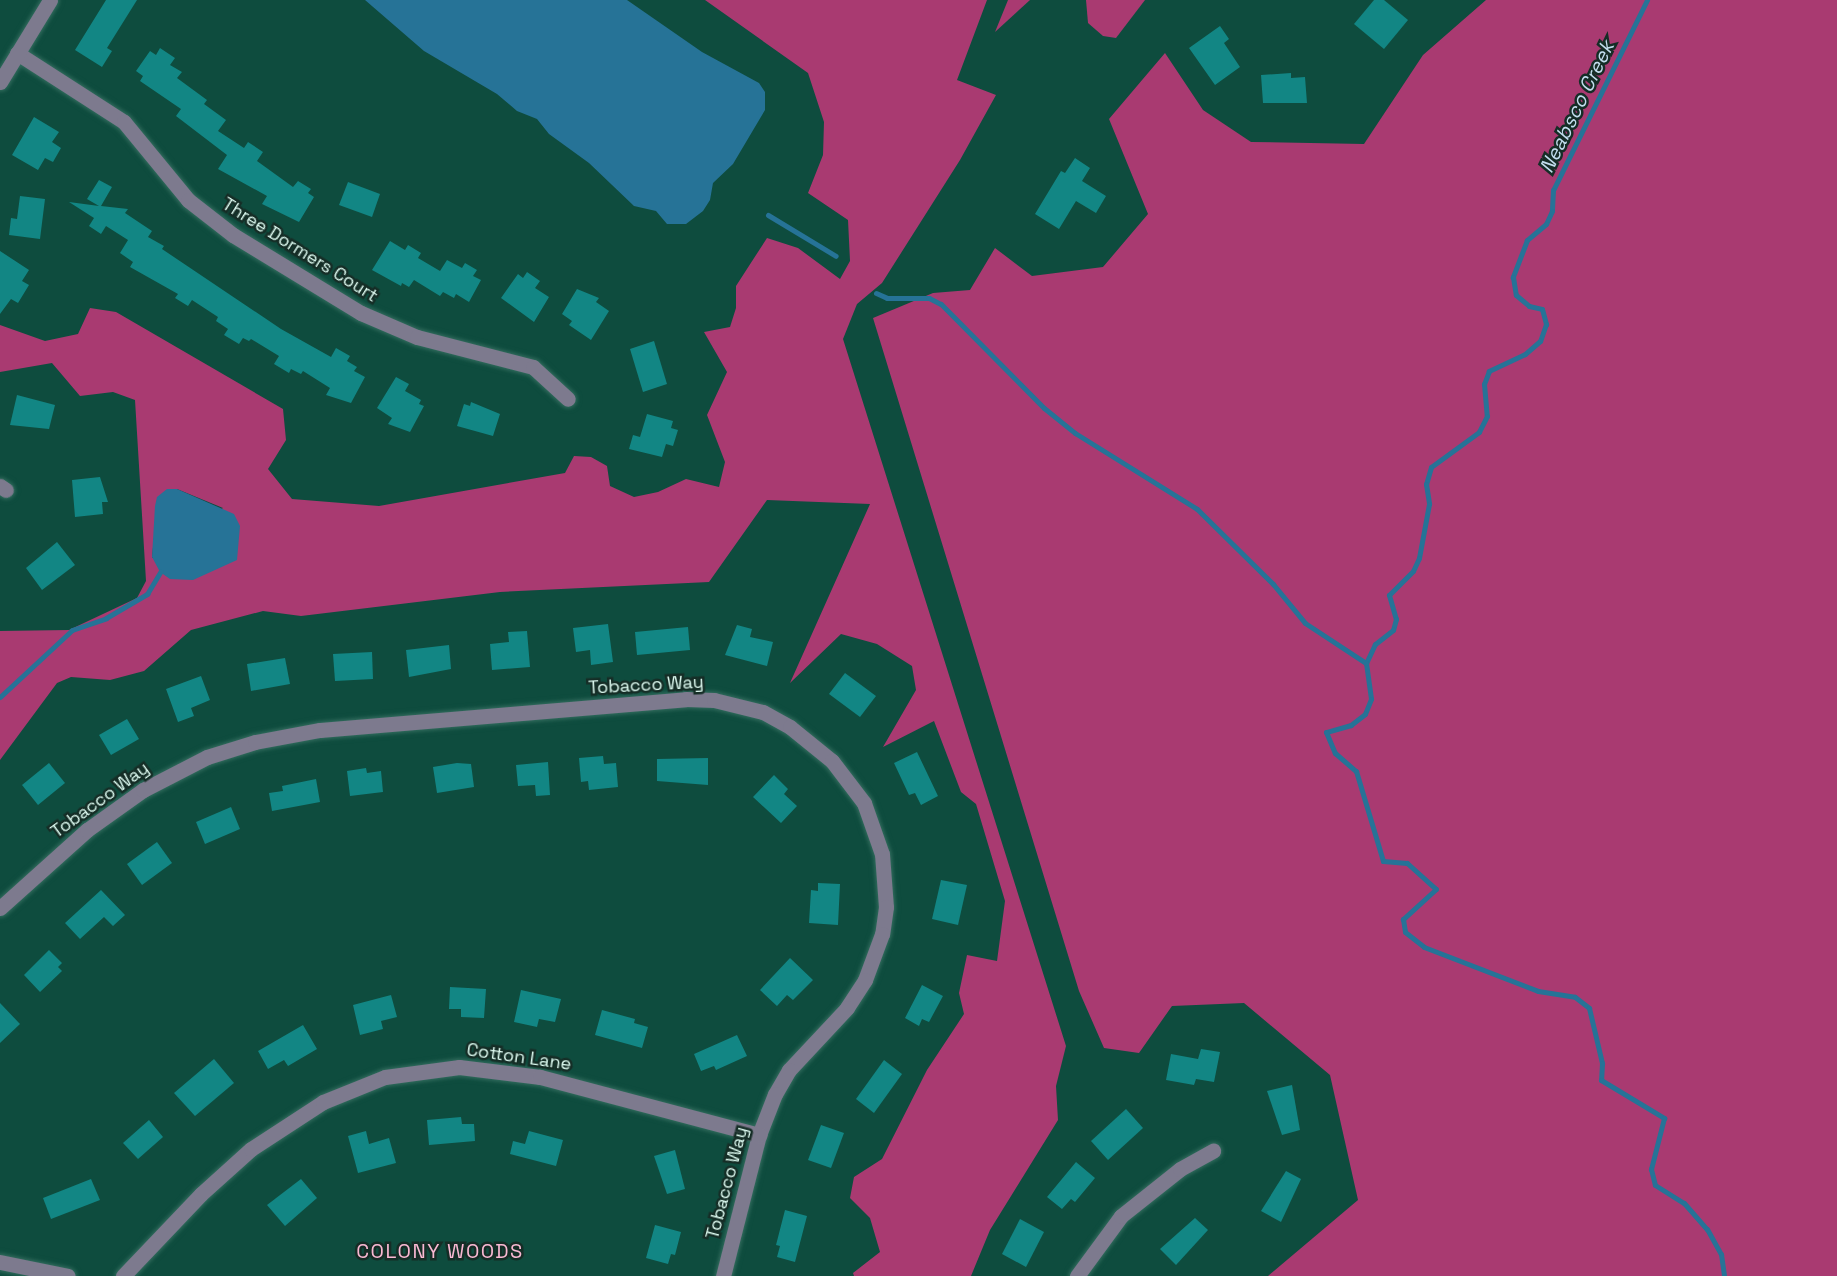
<!DOCTYPE html>
<style>
body{margin:0}
#map{position:relative;width:1837px;height:1276px;overflow:hidden;background:#0e4c3e;font-family:"Space Grotesk",sans-serif}
div>[style]{position:absolute}
[style*='--x']{left:calc(var(--x)*1px);top:calc(var(--y)*1px);width:calc(var(--w)*1px);rotate:calc(var(--a)*1deg)}
.forest>*{inset:0;background:#a93a71}
.water>*{inset:0;background:#267397}
.stream>*{height:5px;margin:-2.5px;padding:0 2.5px;transform-origin:2.5px;border-radius:2.5px;background:#267397}
.building>*{inset:0;background:#128684}
.roads{filter:drop-shadow(0 0 2px #336c5e) drop-shadow(0 0 2px #336c5e)}
.minor>*{height:15px;margin:-7.5px;padding:0 7.5px;transform-origin:7.5px;border-radius:7.5px;background:#7d7a8e}
span{translate:-50% -50%;white-space:nowrap;text-align:center;line-height:1.15;-webkit-text-stroke:5px #152d26;paint-order:stroke}
.street-label{font-size:18px;color:#defbf1}
.water-label{font-size:20px;color:#c2dded;font-style:italic}
.neighbourhood-label{font-size:20px;color:#f9b9d3;letter-spacing:1.5px}
</style>
<div id="map">
<div class="forest">
<div style="clip-path:polygon(evenodd,705px 0,987px 0,957px 80px,996px 95px,960px 160px,882px 283px,857px 304px,843px 339px,1066px 1046px,1056px 1086px,1058px 1120px,990px 1230px,971px 1276px,854px 1276px,853px 1273px,880px 1252px,870px 1218px,850px 1198px,854px 1177px,882px 1159px,927px 1070px,964px 1014px,959px 993px,967px 955px,997px 961px,1005px 901px,976px 804px,961px 792px,934px 721px,883px 747px,916px 690px,912px 666px,877px 644px,841px 634px,790px 683px,870px 504px,767px 500px,709px 582px,500px 592px,301px 616px,263px 611px,191px 630px,144px 671px,110px 680px,71px 677px,57px 683px,0 760px,0 631px,69px 630px,137px 598px,146px 581px,135px 400px,113px 392px,80px 396px,52px 363px,0 372px,0 325px,45px 341px,78px 334px,90px 308px,116px 312px,283px 409px,286px 440px,268px 469px,292px 499px,379px 506px,565px 473px,574px 456px,591px 457px,607px 466px,610px 486px,634px 497px,658px 492px,686px 479px,719px 487px,725px 462px,707px 415px,727px 372px,704px 332px,730px 327px,736px 308px,736px 286px,767px 238px,798px 248px,840px 279px,850px 261px,848px 220px,808px 193px,823px 155px,824px 122px,808px 73px,705px 0,177px 489px,223px 508px,152px 558px,154px 537px,177px 489px)"></div>
<div style="clip-path:polygon(1008px 0,1030px 0,995px 32px)"></div>
<div style="clip-path:polygon(1086px 0,1145px 0,1116px 38px,1103px 36px,1088px 23px)"></div>
<div style="clip-path:polygon(1486px 0,1837px 0,1837px 1276px,1268px 1276px,1358px 1200px,1330px 1075px,1244px 1003px,1172px 1006px,1139px 1053px,1104px 1048px,1079px 991px,873px 318px,933px 293px,970px 290px,995px 248px,1032px 276px,1103px 267px,1148px 214px,1109px 119px,1165px 53px,1203px 110px,1251px 142px,1364px 144px,1423px 55px)"></div>
</div>
<div class="water">
<div style="clip-path:polygon(365px 0,627px 0,702px 52px,759px 83px,765px 92px,765px 110px,733px 164px,713px 183px,710px 200px,703px 211px,686px 224px,667px 224px,656px 211px,634px 206px,589px 163px,549px 134px,537px 119px,517px 111px,497px 94px,424px 51px)"></div>
<div style="clip-path:polygon(167px 489px,177px 489px,234px 514px,240px 526px,237px 560px,193px 580px,170px 579px,160px 572px,152px 557px,155px 506px,157px 497px)"></div>
</div>
<div class="stream">
<div style="--x:1647;--y:0;--w:212;--a:116.3"></div>
<div style="--x:1553;--y:190;--w:21;--a:93"></div>
<div style="--x:1552;--y:211;--w:14;--a:115"></div>
<div style="--x:1546;--y:224;--w:25;--a:140"></div>
<div style="--x:1527;--y:240;--w:40;--a:111"></div>
<div style="--x:1513;--y:277;--w:18;--a:81"></div>
<div style="--x:1516;--y:295;--w:17;--a:40"></div>
<div style="--x:1529;--y:306;--w:13;--a:13"></div>
<div style="--x:1542;--y:309;--w:16;--a:75"></div>
<div style="--x:1546;--y:324;--w:18;--a:109"></div>
<div style="--x:1540;--y:341;--w:20;--a:139"></div>
<div style="--x:1525;--y:354;--w:40;--a:155"></div>
<div style="--x:1489;--y:371;--w:14;--a:111"></div>
<div style="--x:1484;--y:384;--w:32;--a:85"></div>
<div style="--x:1487;--y:416;--w:18;--a:117"></div>
<div style="--x:1479;--y:432;--w:59;--a:143.9"></div>
<div style="--x:1431;--y:467;--w:18;--a:106"></div>
<div style="--x:1426;--y:484;--w:20;--a:81"></div>
<div style="--x:1429;--y:504;--w:55;--a:100.5"></div>
<div style="--x:1419;--y:558;--w:14;--a:115"></div>
<div style="--x:1413;--y:571;--w:34;--a:135"></div>
<div style="--x:1389;--y:595;--w:25;--a:74"></div>
<div style="--x:1396;--y:619;--w:11;--a:105"></div>
<div style="--x:1393;--y:630;--w:23;--a:142"></div>
<div style="--x:1375;--y:644;--w:21;--a:115"></div>
<div style="--x:1366;--y:663;--w:36;--a:82"></div>
<div style="--x:1371;--y:699;--w:16;--a:112"></div>
<div style="--x:1365;--y:714;--w:18;--a:142"></div>
<div style="--x:1351;--y:725;--w:26;--a:164"></div>
<div style="--x:1326;--y:732;--w:23;--a:67"></div>
<div style="--x:1335;--y:753;--w:28;--a:41"></div>
<div style="--x:1356;--y:771;--w:94;--a:73.3"></div>
<div style="--x:1383;--y:861;--w:24;--a:5"></div>
<div style="--x:1407;--y:863;--w:39;--a:42"></div>
<div style="--x:1436;--y:889;--w:45;--a:137.7"></div>
<div style="--x:1403;--y:919;--w:13;--a:81"></div>
<div style="--x:1405;--y:932;--w:24;--a:38"></div>
<div style="--x:1424;--y:947;--w:122;--a:21.1"></div>
<div style="--x:1538;--y:991;--w:37;--a:9"></div>
<div style="--x:1575;--y:997;--w:18;--a:38"></div>
<div style="--x:1589;--y:1008;--w:57;--a:76.7"></div>
<div style="--x:1602;--y:1063;--w:17;--a:93"></div>
<div style="--x:1601;--y:1080;--w:74;--a:31.1"></div>
<div style="--x:1664;--y:1118;--w:53;--a:104.3"></div>
<div style="--x:1651;--y:1169;--w:16;--a:76"></div>
<div style="--x:1655;--y:1185;--w:34;--a:32"></div>
<div style="--x:1684;--y:1203;--w:35;--a:49"></div>
<div style="--x:1707;--y:1229;--w:29;--a:61"></div>
<div style="--x:1721;--y:1254;--w:22;--a:82"></div>
<div style="--x:768;--y:215;--w:79;--a:31.1"></div>
<div style="--x:876;--y:293;--w:12;--a:24"></div>
<div style="--x:887;--y:298;--w:42;--a:0"></div>
<div style="--x:929;--y:298;--w:13;--a:27"></div>
<div style="--x:941;--y:304;--w:146;--a:45.3"></div>
<div style="--x:1044;--y:408;--w:40;--a:39"></div>
<div style="--x:1075;--y:433;--w:144;--a:31.9"></div>
<div style="--x:1197;--y:509;--w:107;--a:44.6"></div>
<div style="--x:1273;--y:584;--w:50;--a:50.6"></div>
<div style="--x:1305;--y:623;--w:73;--a:33.3"></div>
<div style="--x:0;--y:697;--w:98;--a:-42.9"></div>
<div style="--x:72;--y:630;--w:36;--a:-19"></div>
<div style="--x:106;--y:618;--w:48;--a:-30.3"></div>
<div style="--x:147;--y:594;--w:26;--a:-59"></div>
</div>
<div class="building">
<div style="clip-path:polygon(106px 0,137px 0,107px 48px,112px 51px,102px 67px,75px 50px)"></div>
<div style="clip-path:polygon(1374px 0,1384px 0,1408px 20px,1384px 49px,1354px 24px)"></div>
<div style="clip-path:polygon(1220px 26px,1229px 39px,1224px 43px,1240px 67px,1215px 85px,1189px 48px)"></div>
<div style="clip-path:polygon(160px 48px,175px 58px,170px 65px,182px 72px,177px 78px,207px 100px,204px 104px,226px 120px,218px 131px,244px 148px,248px 142px,263px 152px,257px 161px,293px 187px,298px 181px,311px 189px,308px 193px,314px 197px,299px 222px,262px 204px,267px 196px,218px 169px,227px 155px,176px 116px,181px 109px,140px 81px,143px 76px,136px 71px,150px 51px,156px 55px)"></div>
<div style="clip-path:polygon(1291px 73px,1291px 78px,1305px 77px,1307px 103px,1263px 103px,1261px 75px)"></div>
<div style="clip-path:polygon(34px 117px,59px 132px,52px 142px,61px 148px,53px 162px,45px 158px,38px 170px,12px 155px)"></div>
<div style="clip-path:polygon(1075px 158px,1090px 168px,1082px 181px,1106px 196px,1096px 213px,1076px 201px,1059px 229px,1035px 214px,1061px 171px,1065px 173px)"></div>
<div style="clip-path:polygon(99px 180px,112px 187px,101px 206px,128px 209px,125px 213px,152px 231px,148px 237px,164px 246px,162px 249px,281px 329px,331px 357px,336px 348px,350px 356px,347px 361px,357px 367px,354px 371px,365px 377px,351px 403px,326px 395px,330px 388px,303px 371px,301px 374px,291px 369px,289px 373px,274px 364px,279px 356px,251px 339px,249px 341px,243px 338px,239px 344px,224px 335px,228px 329px,216px 321px,218px 317px,192px 300px,188px 306px,175px 298px,178px 294px,130px 267px,133px 262px,120px 253px,128px 240px,106px 226px,101px 234px,89px 226px,94px 218px,69px 202px,99px 206px,87px 199px)"></div>
<div style="clip-path:polygon(348px 182px,380px 194px,372px 217px,339px 205px)"></div>
<div style="clip-path:polygon(20px 196px,45px 199px,40px 239px,9px 235px,11px 218px,17px 219px)"></div>
<div style="clip-path:polygon(390px 241px,405px 250px,408px 245px,421px 253px,418px 258px,440px 271px,447px 260px,462px 268px,465px 263px,477px 270px,473px 276px,481px 280px,469px 302px,456px 294px,454px 298px,443px 292px,440px 296px,414px 280px,409px 287px,402px 283px,401px 286px,372px 270px)"></div>
<div style="clip-path:polygon(0 251px,29px 270px,22px 281px,29px 285px,18px 303px,11px 299px,0 314px)"></div>
<div style="clip-path:polygon(527px 272px,540px 281px,535px 288px,549px 297px,534px 322px,501px 298px,518px 274px,523px 278px)"></div>
<div style="clip-path:polygon(577px 289px,599px 298px,596px 302px,609px 311px,591px 340px,569px 325px,572px 321px,562px 314px)"></div>
<div style="clip-path:polygon(654px 341px,667px 384px,643px 392px,630px 349px)"></div>
<div style="clip-path:polygon(396px 377px,409px 384px,405px 391px,421px 400px,419px 404px,424px 406px,410px 432px,388px 424px,392px 418px,377px 408px)"></div>
<div style="clip-path:polygon(17px 395px,55px 405px,49px 429px,10px 425px)"></div>
<div style="clip-path:polygon(471px 402px,500px 414px,493px 436px,457px 426px,464px 404px,470px 406px)"></div>
<div style="clip-path:polygon(647px 414px,673px 421px,671px 428px,678px 430px,673px 446px,666px 444px,662px 457px,629px 449px,633px 435px,640px 437px)"></div>
<div style="clip-path:polygon(100px 477px,108px 502px,102px 502px,103px 514px,75px 517px,72px 480px)"></div>
<div style="clip-path:polygon(57px 542px,75px 565px,42px 590px,26px 568px)"></div>
<div style="clip-path:polygon(608px 624px,613px 662px,591px 665px,590px 650px,576px 652px,573px 628px)"></div>
<div style="clip-path:polygon(737px 625px,752px 629px,750px 637px,773px 642px,767px 666px,725px 655px)"></div>
<div style="clip-path:polygon(688px 627px,690px 650px,637px 655px,635px 632px)"></div>
<div style="clip-path:polygon(527px 631px,530px 667px,492px 670px,490px 644px,509px 642px,508px 632px)"></div>
<div style="clip-path:polygon(449px 645px,451px 669px,409px 677px,406px 650px)"></div>
<div style="clip-path:polygon(372px 652px,373px 679px,335px 681px,333px 654px)"></div>
<div style="clip-path:polygon(285px 658px,290px 684px,251px 691px,247px 664px)"></div>
<div style="clip-path:polygon(845px 673px,876px 696px,860px 717px,829px 694px)"></div>
<div style="clip-path:polygon(201px 676px,210px 700px,191px 708px,194px 716px,178px 722px,166px 689px)"></div>
<div style="clip-path:polygon(127px 719px,139px 739px,111px 755px,99px 735px)"></div>
<div style="clip-path:polygon(917px 752px,938px 796px,921px 805px,915px 793px,909px 795px,894px 763px)"></div>
<div style="clip-path:polygon(603px 756px,604px 764px,616px 763px,618px 787px,589px 790px,588px 781px,581px 782px,579px 758px)"></div>
<div style="clip-path:polygon(708px 758px,708px 785px,657px 781px,657px 759px)"></div>
<div style="clip-path:polygon(548px 762px,550px 795px,536px 796px,535px 785px,518px 786px,516px 765px)"></div>
<div style="clip-path:polygon(49px 763px,65px 783px,38px 805px,22px 785px)"></div>
<div style="clip-path:polygon(457px 763px,471px 764px,474px 787px,437px 793px,433px 767px)"></div>
<div style="clip-path:polygon(366px 768px,367px 773px,381px 771px,383px 792px,350px 796px,347px 771px)"></div>
<div style="clip-path:polygon(774px 775px,788px 789px,784px 794px,797px 806px,781px 823px,753px 797px)"></div>
<div style="clip-path:polygon(316px 779px,320px 802px,272px 811px,269px 793px,283px 791px,282px 786px)"></div>
<div style="clip-path:polygon(231px 807px,240px 829px,205px 844px,196px 822px)"></div>
<div style="clip-path:polygon(157px 842px,172px 863px,142px 885px,127px 864px)"></div>
<div style="clip-path:polygon(941px 880px,967px 885px,958px 925px,932px 919px)"></div>
<div style="clip-path:polygon(818px 883px,840px 884px,838px 925px,809px 923px,811px 890px,818px 891px)"></div>
<div style="clip-path:polygon(101px 890px,125px 915px,113px 926px,104px 917px,80px 939px,65px 923px)"></div>
<div style="clip-path:polygon(49px 950px,62px 963px,58px 967px,62px 971px,40px 992px,24px 975px)"></div>
<div style="clip-path:polygon(790px 958px,813px 980px,793px 1000px,787px 995px,777px 1006px,760px 990px)"></div>
<div style="clip-path:polygon(922px 985px,943px 996px,929px 1022px,922px 1019px,919px 1026px,905px 1018px)"></div>
<div style="clip-path:polygon(450px 987px,486px 989px,484px 1018px,461px 1017px,461px 1009px,449px 1009px)"></div>
<div style="clip-path:polygon(521px 990px,561px 999px,555px 1022px,539px 1019px,537px 1027px,514px 1022px)"></div>
<div style="clip-path:polygon(391px 995px,397px 1017px,381px 1021px,383px 1029px,360px 1035px,353px 1005px)"></div>
<div style="clip-path:polygon(0 1003px,20px 1024px,0 1043px)"></div>
<div style="clip-path:polygon(602px 1010px,635px 1019px,634px 1023px,648px 1027px,642px 1048px,595px 1035px)"></div>
<div style="clip-path:polygon(303px 1025px,317px 1049px,288px 1066px,284px 1060px,268px 1069px,258px 1051px)"></div>
<div style="clip-path:polygon(737px 1035px,747px 1056px,716px 1070px,714px 1066px,701px 1071px,694px 1054px)"></div>
<div style="clip-path:polygon(1201px 1049px,1220px 1052px,1214px 1082px,1196px 1079px,1194px 1085px,1166px 1080px,1171px 1054px,1198px 1059px)"></div>
<div style="clip-path:polygon(214px 1059px,234px 1083px,195px 1116px,174px 1093px)"></div>
<div style="clip-path:polygon(884px 1060px,902px 1074px,874px 1113px,856px 1099px)"></div>
<div style="clip-path:polygon(1292px 1085px,1300px 1130px,1282px 1135px,1267px 1091px)"></div>
<div style="clip-path:polygon(1126px 1109px,1143px 1128px,1108px 1160px,1091px 1141px)"></div>
<div style="clip-path:polygon(461px 1117px,462px 1124px,474px 1124px,475px 1141px,429px 1145px,427px 1120px)"></div>
<div style="clip-path:polygon(149px 1120px,163px 1137px,138px 1159px,123px 1143px)"></div>
<div style="clip-path:polygon(821px 1125px,844px 1133px,831px 1168px,808px 1160px)"></div>
<div style="clip-path:polygon(366px 1131px,369px 1144px,389px 1138px,396px 1163px,358px 1173px,348px 1136px)"></div>
<div style="clip-path:polygon(529px 1131px,563px 1140px,556px 1166px,510px 1154px,513px 1141px,525px 1144px)"></div>
<div style="clip-path:polygon(675px 1150px,685px 1189px,667px 1194px,654px 1156px)"></div>
<div style="clip-path:polygon(1076px 1162px,1095px 1178px,1075px 1202px,1071px 1199px,1062px 1209px,1047px 1197px)"></div>
<div style="clip-path:polygon(1286px 1171px,1301px 1179px,1281px 1222px,1261px 1211px)"></div>
<div style="clip-path:polygon(91px 1179px,100px 1200px,51px 1219px,43px 1198px)"></div>
<div style="clip-path:polygon(301px 1179px,317px 1198px,285px 1226px,267px 1205px)"></div>
<div style="clip-path:polygon(785px 1210px,807px 1216px,795px 1262px,777px 1257px,780px 1246px,776px 1245px)"></div>
<div style="clip-path:polygon(1195px 1218px,1208px 1230px,1176px 1265px,1160px 1249px)"></div>
<div style="clip-path:polygon(1020px 1219px,1044px 1232px,1026px 1267px,1002px 1254px)"></div>
<div style="clip-path:polygon(655px 1225px,681px 1232px,675px 1255px,671px 1254px,668px 1264px,646px 1258px)"></div>
</div>
<div class="roads">
<div class="minor">
<div style="--x:17;--y:53;--w:127;--a:32.8"></div>
<div style="--x:124;--y:122;--w:101;--a:50.6"></div>
<div style="--x:188;--y:200;--w:57;--a:37.9"></div>
<div style="--x:233;--y:235;--w:150;--a:31.4"></div>
<div style="--x:361;--y:313;--w:61;--a:23.2"></div>
<div style="--x:417;--y:337;--w:120;--a:14.5"></div>
<div style="--x:533;--y:367;--w:47;--a:42.4"></div>
<div style="--x:0;--y:82;--w:96;--a:-58.6"></div>
<div style="--x:0;--y:486;--w:7;--a:34"></div>
<div style="--x:0;--y:908;--w:117;--a:-41.9"></div>
<div style="--x:87;--y:830;--w:69;--a:-35.5"></div>
<div style="--x:143;--y:790;--w:72;--a:-27.3"></div>
<div style="--x:207;--y:757;--w:50;--a:-17.4"></div>
<div style="--x:255;--y:742;--w:66;--a:-10.5"></div>
<div style="--x:320;--y:730;--w:367;--a:-4.8"></div>
<div style="--x:686;--y:699;--w:28;--a:2"></div>
<div style="--x:714;--y:700;--w:50;--a:13.8"></div>
<div style="--x:763;--y:712;--w:31;--a:29"></div>
<div style="--x:790;--y:727;--w:54;--a:39"></div>
<div style="--x:832;--y:761;--w:53;--a:52.7"></div>
<div style="--x:864;--y:803;--w:54;--a:70.6"></div>
<div style="--x:882;--y:854;--w:53;--a:85.7"></div>
<div style="--x:886;--y:907;--w:27;--a:98"></div>
<div style="--x:882;--y:934;--w:49;--a:110.3"></div>
<div style="--x:865;--y:980;--w:33;--a:123"></div>
<div style="--x:847;--y:1008;--w:85;--a:133.1"></div>
<div style="--x:789;--y:1070;--w:28;--a:120"></div>
<div style="--x:775;--y:1094;--w:44;--a:111.3"></div>
<div style="--x:759;--y:1135;--w:146;--a:104.3"></div>
<div style="--x:0;--y:1262;--w:69;--a:11.6"></div>
<div style="--x:123;--y:1276;--w:113;--a:-46.4"></div>
<div style="--x:201;--y:1194;--w:67;--a:-42"></div>
<div style="--x:251;--y:1149;--w:86;--a:-33.1"></div>
<div style="--x:323;--y:1102;--w:67;--a:-22"></div>
<div style="--x:385;--y:1077;--w:75;--a:-7.7"></div>
<div style="--x:459;--y:1067;--w:82;--a:7"></div>
<div style="--x:540;--y:1077;--w:227;--a:14.8"></div>
<div style="--x:1077;--y:1276;--w:74;--a:-53.7"></div>
<div style="--x:1121;--y:1216;--w:75;--a:-38.5"></div>
<div style="--x:1180;--y:1169;--w:38;--a:-29"></div>
</div>
</div>
<div class="street-label">
<span style="left:300px;top:250px;rotate:32deg">Three Dormers Court</span>
<span style="left:646px;top:685px;rotate:-3deg">Tobacco Way</span>
<span style="left:100px;top:800px;rotate:-36deg">Tobacco Way</span>
<span style="left:519px;top:1057px;rotate:8deg">Cotton Lane</span>
<span style="left:727px;top:1183px;rotate:-75deg">Tobacco Way</span>
</div>
<div class="water-label">
<span style="left:1577px;top:107px;rotate:-64deg">Neabsco Creek</span>
</div>
<div class="neighbourhood-label">
<span style="left:440px;top:1251px">COLONY WOODS</span>
</div>
</div>
